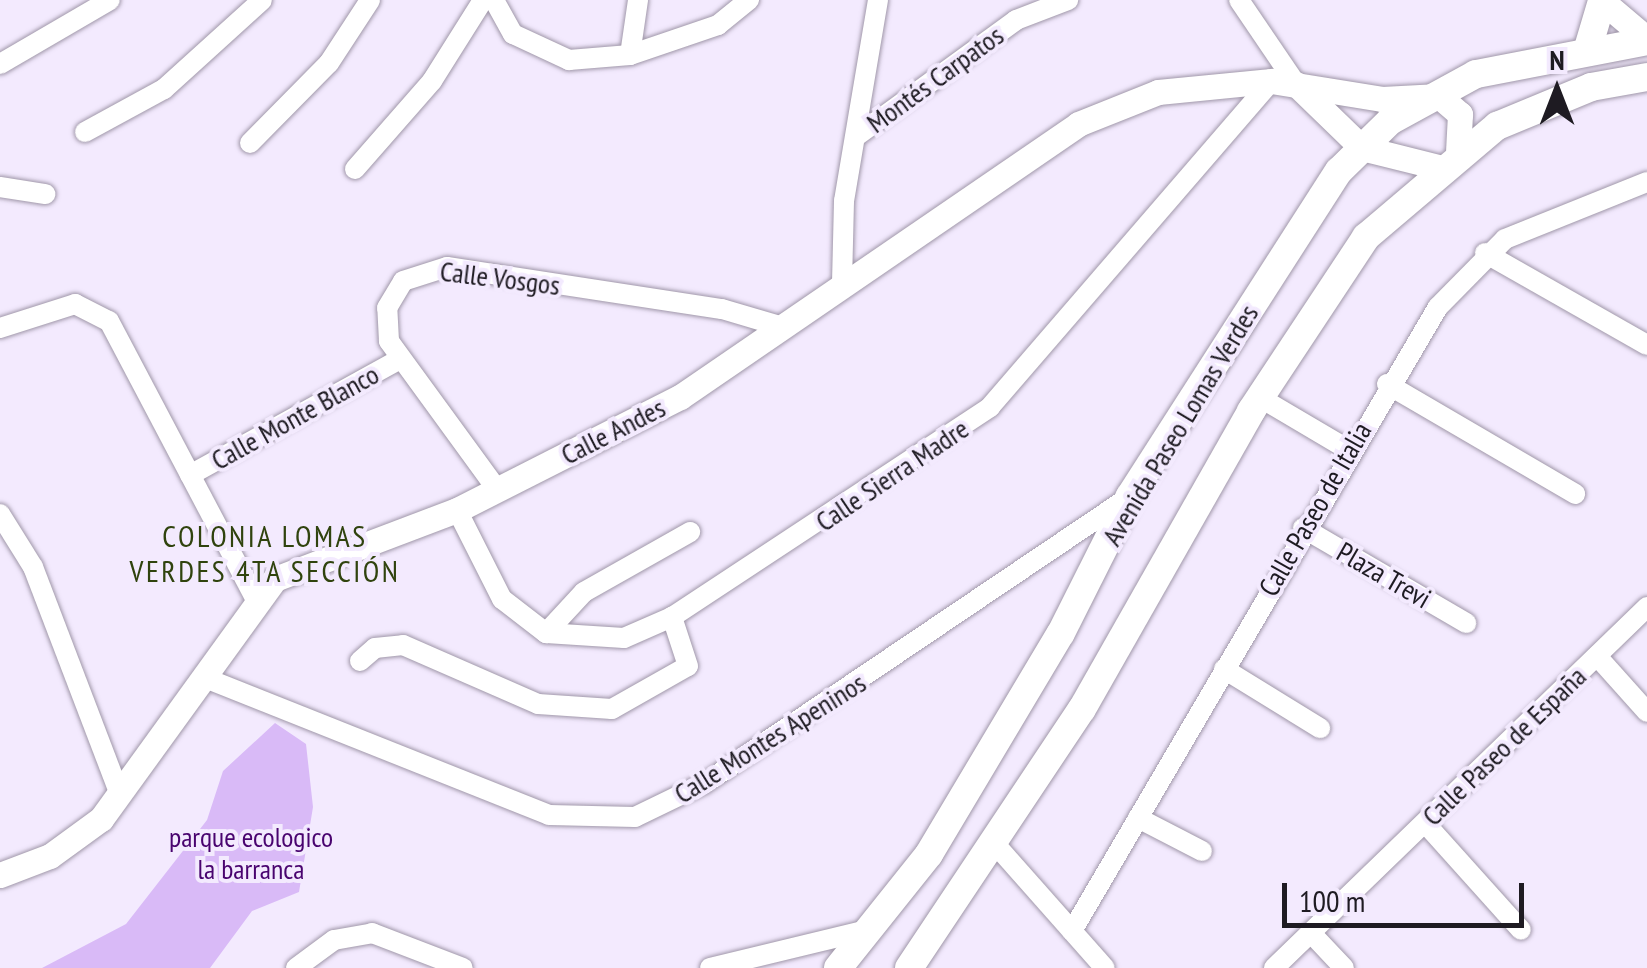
<!DOCTYPE html>
<meta charset="utf-8">
<style>
body{margin:0}
#map{position:relative;width:1647px;height:968px;overflow:hidden;background:#f3eafe;font-family:"PT Sans Narrow",sans-serif}
div>[style]{position:absolute}
[style*='--x']{left:calc(var(--x)*1px);top:calc(var(--y)*1px);width:calc(var(--w)*1px);rotate:calc(var(--a)*1deg)}
.green>*{inset:0;background:#d9baf7}
.roads{filter:drop-shadow(0 0 2px #a097a9) drop-shadow(0 0 2px #a097a9)}
.minor>*{height:20px;margin:-10px;padding:0 10px;transform-origin:10px;border-radius:10px;background:#fff}
.tertiary>*{height:25px;margin:-12.5px;padding:0 12.5px;transform-origin:12.5px;border-radius:12.5px;background:#fff}
.secondary>*{height:28px;margin:-14px;padding:0 14px;transform-origin:14px;border-radius:14px;background:#fff}
span{translate:-50% -50%;white-space:nowrap;text-align:center;line-height:1.15;-webkit-text-stroke:8px #f3eafe;paint-order:stroke}
.street-label{font-size:28px;color:#1e1b22}
.park-label{font-size:28px;color:#49046f}
.neighbourhood-label{font-size:30px;color:#30430e;letter-spacing:2.5px}
.north{position:absolute;left:1507px;top:40px;width:100px;height:100px;-webkit-text-stroke:8px #f3eafe;paint-order:stroke;rotate:0deg;font-size:28px;font-weight:700;line-height:40px;text-align:center;color:#1e1b22}
.north::after{content:'';display:block;margin:auto;width:35px;height:45px;background:#1e1b22;clip-path:polygon(50% 0,100% 100%,50% 72%,0 100%)}
.scale{position:absolute;left:1282px;top:883px;width:242px;height:45px;box-sizing:border-box;border:5px solid #1e1b22;border-top:0;padding-left:12px;font-size:30px;line-height:35px;white-space:nowrap;color:#1e1b22;-webkit-text-stroke:8px #f3eafe;paint-order:stroke}
</style>
<div id="map">
<div class="green">
<div style="clip-path:polygon(275px 723px,306px 744px,313px 807px,299px 892px,252px 911px,210px 968px,42px 968px,126px 924px,207px 820px,223px 771px)"></div>
</div>
<div class="roads">
<div class="minor">
<div style="--x:494;--y:0;--w:39;--a:61"></div>
<div style="--x:513;--y:34;--w:62;--a:24.9"></div>
<div style="--x:569;--y:60;--w:61;--a:-4.7"></div>
<div style="--x:630;--y:55;--w:93;--a:-18.8"></div>
<div style="--x:718;--y:25;--w:40;--a:-39"></div>
<div style="--x:1239;--y:0;--w:102;--a:55.8"></div>
<div style="--x:630;--y:55;--w:56;--a:-81.7"></div>
<div style="--x:0;--y:64;--w:127;--a:-30.2"></div>
<div style="--x:85;--y:132;--w:90;--a:-28.6"></div>
<div style="--x:164;--y:89;--w:132;--a:-42.2"></div>
<div style="--x:858;--y:135;--w:195;--a:-36"></div>
<div style="--x:1016;--y:20;--w:56;--a:-21"></div>
<div style="--x:250;--y:143;--w:112;--a:-45.4"></div>
<div style="--x:329;--y:63;--w:75;--a:-56.9"></div>
<div style="--x:355;--y:169;--w:117;--a:-48.8"></div>
<div style="--x:432;--y:81;--w:96;--a:-57.8"></div>
<div style="--x:0;--y:187;--w:46;--a:8.8"></div>
<div style="--x:1485;--y:253;--w:186;--a:29.6"></div>
<div style="--x:842;--y:283;--w:82;--a:-88.6"></div>
<div style="--x:844;--y:201;--w:204;--a:-80.4"></div>
<div style="--x:0;--y:328;--w:79;--a:-17.7"></div>
<div style="--x:75;--y:304;--w:38;--a:27"></div>
<div style="--x:109;--y:321;--w:315;--a:62.2"></div>
<div style="--x:1387;--y:384;--w:218;--a:30.3"></div>
<div style="--x:1259;--y:397;--w:104;--a:30.5"></div>
<div style="--x:190;--y:475;--w:240;--a:-28.9"></div>
<div style="--x:496;--y:488;--w:182;--a:-126.1"></div>
<div style="--x:389;--y:341;--w:33;--a:-93"></div>
<div style="--x:387;--y:308;--w:31;--a:-59"></div>
<div style="--x:403;--y:281;--w:46;--a:-17.7"></div>
<div style="--x:447;--y:267;--w:278;--a:8.7"></div>
<div style="--x:722;--y:309;--w:64;--a:16.4"></div>
<div style="--x:457;--y:510;--w:100;--a:63.2"></div>
<div style="--x:502;--y:599;--w:56;--a:37.7"></div>
<div style="--x:546;--y:633;--w:78;--a:3.7"></div>
<div style="--x:624;--y:638;--w:52;--a:-23.6"></div>
<div style="--x:672;--y:617;--w:381;--a:-33.4"></div>
<div style="--x:990;--y:407;--w:430;--a:-49.2"></div>
<div style="--x:0;--y:514;--w:62;--a:58.1"></div>
<div style="--x:33;--y:567;--w:244;--a:69.1"></div>
<div style="--x:1303;--y:528;--w:189;--a:30.2"></div>
<div style="--x:546;--y:633;--w:56;--a:-47.2"></div>
<div style="--x:584;--y:592;--w:122;--a:-29.5"></div>
<div style="--x:1597;--y:656;--w:75;--a:48.2"></div>
<div style="--x:360;--y:661;--w:20;--a:-41"></div>
<div style="--x:375;--y:648;--w:28;--a:-6"></div>
<div style="--x:403;--y:645;--w:147;--a:23.6"></div>
<div style="--x:538;--y:704;--w:74;--a:3.9"></div>
<div style="--x:612;--y:709;--w:87;--a:-29.5"></div>
<div style="--x:688;--y:666;--w:52;--a:-108.1"></div>
<div style="--x:1224;--y:669;--w:113;--a:31.6"></div>
<div style="--x:205;--y:678;--w:370;--a:21.7"></div>
<div style="--x:549;--y:815;--w:86;--a:1.3"></div>
<div style="--x:635;--y:817;--w:78;--a:-25.9"></div>
<div style="--x:705;--y:783;--w:508;--a:-34"></div>
<div style="--x:1138;--y:818;--w:72;--a:27.3"></div>
<div style="--x:1426;--y:824;--w:142;--a:48.1"></div>
<div style="--x:996;--y:845;--w:164;--a:48.5"></div>
<div style="--x:1072;--y:931;--w:723;--a:-59.61"></div>
<div style="--x:1438;--y:307;--w:95;--a:-45.4"></div>
<div style="--x:1505;--y:239;--w:153;--a:-21.9"></div>
<div style="--x:1311;--y:933;--w:48;--a:46.7"></div>
<div style="--x:296;--y:968;--w:47;--a:-36.4"></div>
<div style="--x:334;--y:940;--w:39;--a:-10"></div>
<div style="--x:372;--y:933;--w:97;--a:21"></div>
<div style="--x:710;--y:968;--w:166;--a:-13.6"></div>
<div style="--x:1274;--y:968;--w:519;--a:-44.06"></div>
</div>
<div class="tertiary">
<div style="--x:1601;--y:0;--w:60;--a:40.3"></div>
<div style="--x:1296;--y:84;--w:92;--a:44.1"></div>
<div style="--x:1362;--y:148;--w:78;--a:14"></div>
<div style="--x:0;--y:875;--w:53;--a:-20.8"></div>
<div style="--x:50;--y:856;--w:63;--a:-36"></div>
<div style="--x:101;--y:819;--w:296;--a:-54.1"></div>
<div style="--x:275;--y:579;--w:195;--a:-20.8"></div>
<div style="--x:457;--y:510;--w:250;--a:-26.9"></div>
<div style="--x:680;--y:397;--w:483;--a:-34.4"></div>
<div style="--x:1078;--y:124;--w:86;--a:-21.8"></div>
<div style="--x:1158;--y:92;--w:114;--a:-5.6"></div>
<div style="--x:1271;--y:81;--w:112;--a:9.2"></div>
<div style="--x:1382;--y:99;--w:57;--a:-3"></div>
<div style="--x:1439;--y:96;--w:28;--a:41"></div>
<div style="--x:1460;--y:114;--w:36;--a:93"></div>
</div>
<div class="secondary">
<div style="--x:1588;--y:48;--w:49;--a:-73.4"></div>
<div style="--x:838;--y:968;--w:146;--a:-51.4"></div>
<div style="--x:929;--y:854;--w:257;--a:-59.2"></div>
<div style="--x:1061;--y:633;--w:153;--a:-63.3"></div>
<div style="--x:1130;--y:496;--w:386;--a:-57.3"></div>
<div style="--x:1339;--y:171;--w:71;--a:-44.4"></div>
<div style="--x:1390;--y:121;--w:98;--a:-28.7"></div>
<div style="--x:1476;--y:74;--w:174;--a:-10.9"></div>
<div style="--x:909;--y:968;--w:311;--a:-56.3"></div>
<div style="--x:1082;--y:709;--w:343;--a:-60.4"></div>
<div style="--x:1251;--y:411;--w:209;--a:-56.5"></div>
<div style="--x:1366;--y:237;--w:172;--a:-40.3"></div>
<div style="--x:1497;--y:126;--w:102;--a:-22.5"></div>
<div style="--x:1591;--y:87;--w:57;--a:-10.1"></div>
</div>
</div>
<div class="street-label">
<span style="left:935px;top:79px;rotate:-36deg">Montés Carpatos</span>
<span style="left:500px;top:278px;rotate:7deg">Calle Vosgos</span>
<span style="left:295px;top:417px;rotate:-29deg">Calle Monte Blanco</span>
<span style="left:1180px;top:425px;rotate:-59deg">Avenida Paseo Lomas Verdes</span>
<span style="left:613px;top:431px;rotate:-27deg">Calle Andes</span>
<span style="left:892px;top:475px;rotate:-34deg">Calle Sierra Madre</span>
<span style="left:1315px;top:509px;rotate:-60deg">Calle Paseo de Italia</span>
<span style="left:1384px;top:575px;rotate:30deg">Plaza Trevi</span>
<span style="left:770px;top:738px;rotate:-32deg">Calle Montes Apeninos</span>
<span style="left:1504px;top:746px;rotate:-44deg">Calle Paseo de España</span>
</div>
<div class="park-label">
<span style="left:251px;top:853px">parque ecologico<br>la barranca</span>
</div>
<div class="neighbourhood-label">
<span style="left:265px;top:553px">COLONIA LOMAS<br>VERDES 4TA SECCIÓN</span>
</div>
<div class="north">N</div>
<div class="scale">100 m</div>
</div>
